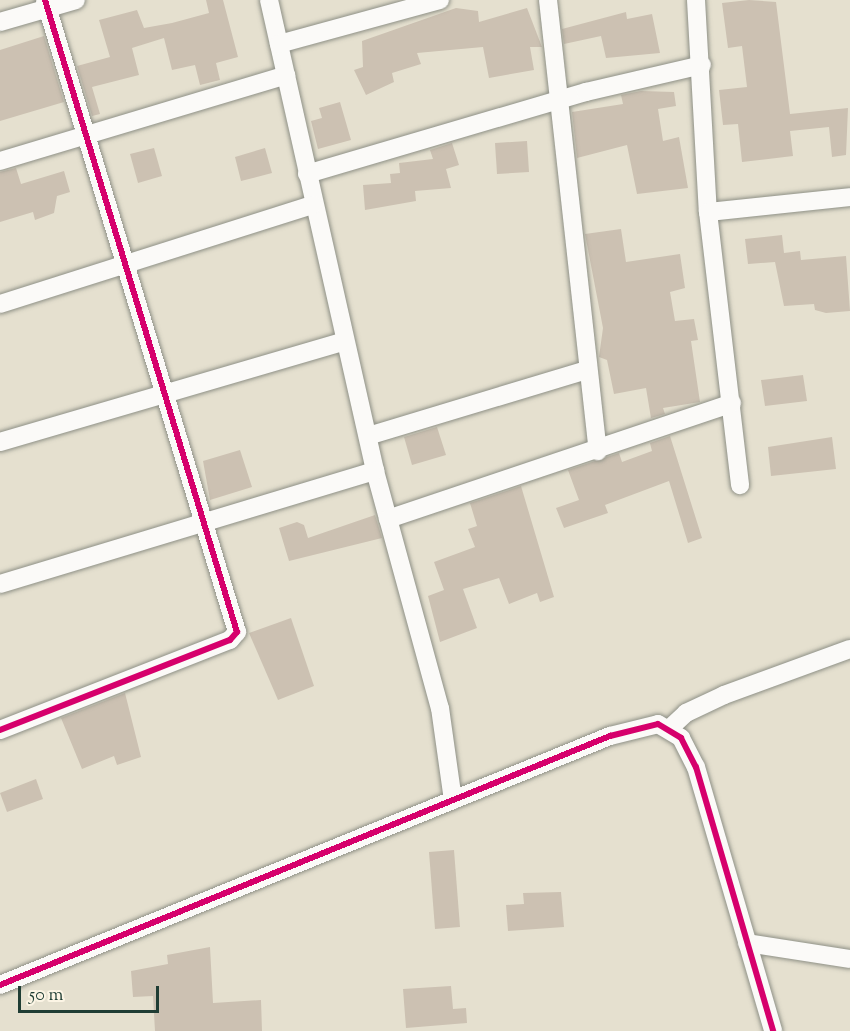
<!DOCTYPE html>
<style>
body{margin:0}
#map{position:relative;width:850px;height:1031px;overflow:hidden;background:#e5e0cf;font-family:"Sorts Mill Goudy",serif}
div>[style]{position:absolute}
[style*='--x']{left:calc(var(--x)*1px);top:calc(var(--y)*1px);width:calc(var(--w)*1px);rotate:calc(var(--a)*1deg)}
.building>*{inset:0;background:#ccc1b2}
.roads{filter:drop-shadow(0 0 2px #8e9086) drop-shadow(0 0 2px #8e9086)}
.minor>*{height:18px;margin:-9px;padding:0 9px;transform-origin:9px;border-radius:9px;background:#fbfaf8}
.cycleway>*{height:6px;margin:-3px;padding:0 3px;transform-origin:3px;border-radius:3px;background:#d6006c}
span{translate:-50% -50%;white-space:nowrap;text-align:center;line-height:1.15;-webkit-text-stroke:4.5px #fcf5e5;paint-order:stroke}
.scale{position:absolute;left:18px;top:986px;width:141px;height:27px;box-sizing:border-box;border:3px solid #1f3d34;border-top:0;padding-left:8px;font-size:18px;line-height:21px;white-space:nowrap;color:#1f3d34;-webkit-text-stroke:4px #fcf5e5;paint-order:stroke}
</style>
<div id="map">
<div class="building">
<div style="clip-path:polygon(206px 0,223px 0,238px 57px,216px 63px,220px 80px,200px 85px,195px 65px,172px 70px,164px 38px,132px 48px,139px 75px,92px 87px,100px 114px,92px 116px,77px 66px,110px 57px,99px 20px,137px 10px,144px 28px,172px 23px,209px 13px)"></div>
<div style="clip-path:polygon(749px 0,776px 2px,790px 114px,848px 108px,846px 155px,832px 157px,829px 127px,790px 131px,793px 156px,742px 162px,738px 124px,723px 125px,719px 90px,747px 87px,742px 46px,728px 48px,722px 3px)"></div>
<div style="clip-path:polygon(456px 8px,478px 11px,479px 22px,527px 8px,542px 47px,530px 47px,534px 70px,489px 78px,483px 47px,417px 53px,421px 64px,392px 73px,394px 82px,366px 95px,354px 70px,363px 67px,362px 41px)"></div>
<div style="clip-path:polygon(626px 12px,627px 19px,652px 14px,660px 53px,606px 58px,601px 36px,564px 44px,562px 29px)"></div>
<div style="clip-path:polygon(44px 36px,64px 102px,0 121px,0 50px)"></div>
<div style="clip-path:polygon(641px 91px,674px 92px,676px 106px,658px 109px,663px 141px,679px 137px,688px 188px,637px 194px,627px 145px,577px 158px,572px 112px,623px 104px,621px 95px)"></div>
<div style="clip-path:polygon(340px 102px,351px 140px,318px 149px,311px 121px,322px 118px,319px 108px)"></div>
<div style="clip-path:polygon(527px 141px,529px 172px,497px 174px,495px 143px)"></div>
<div style="clip-path:polygon(452px 143px,459px 165px,446px 169px,451px 188px,415px 191px,416px 201px,365px 210px,363px 185px,391px 183px,390px 174px,400px 173px,399px 163px,433px 159px,430px 150px)"></div>
<div style="clip-path:polygon(154px 148px,162px 176px,138px 183px,130px 154px)"></div>
<div style="clip-path:polygon(265px 148px,272px 173px,241px 181px,235px 157px)"></div>
<div style="clip-path:polygon(16px 168px,21px 184px,64px 171px,70px 192px,57px 196px,54px 213px,35px 220px,33px 212px,0 222px,0 172px)"></div>
<div style="clip-path:polygon(621px 229px,626px 262px,680px 254px,685px 288px,670px 292px,675px 321px,694px 319px,698px 340px,691px 341px,700px 402px,663px 408px,665px 414px,651px 418px,646px 388px,614px 394px,607px 360px,599px 357px,603px 328px,585px 234px)"></div>
<div style="clip-path:polygon(782px 235px,784px 253px,800px 251px,801px 260px,846px 256px,850px 311px,826px 313px,815px 310px,814px 304px,784px 306px,775px 262px,748px 264px,745px 239px)"></div>
<div style="clip-path:polygon(803px 375px,807px 401px,765px 406px,761px 380px)"></div>
<div style="clip-path:polygon(437px 427px,446px 455px,412px 465px,404px 437px)"></div>
<div style="clip-path:polygon(670px 436px,702px 538px,688px 543px,669px 481px,605px 505px,608px 513px,564px 528px,556px 508px,579px 500px,568px 470px,619px 453px,622px 462px,652px 451px,650px 443px)"></div>
<div style="clip-path:polygon(832px 437px,836px 469px,771px 476px,768px 447px)"></div>
<div style="clip-path:polygon(240px 450px,252px 487px,210px 500px,203px 461px)"></div>
<div style="clip-path:polygon(521px 486px,554px 597px,540px 602px,537px 593px,509px 604px,499px 578px,463px 589px,477px 628px,440px 642px,428px 596px,444px 590px,434px 562px,475px 547px,468px 529px,477px 526px,470px 503px)"></div>
<div style="clip-path:polygon(375px 515px,382px 538px,289px 561px,279px 528px,297px 522px,304px 525px,308px 538px)"></div>
<div style="clip-path:polygon(291px 618px,314px 686px,278px 700px,249px 633px)"></div>
<div style="clip-path:polygon(125px 693px,141px 757px,117px 765px,114px 756px,82px 769px,61px 718px)"></div>
<div style="clip-path:polygon(36px 779px,43px 799px,7px 812px,0 793px)"></div>
<div style="clip-path:polygon(454px 850px,460px 927px,435px 929px,429px 852px)"></div>
<div style="clip-path:polygon(561px 892px,564px 927px,508px 931px,506px 905px,524px 904px,523px 893px)"></div>
<div style="clip-path:polygon(210px 947px,213px 1003px,261px 1000px,262px 1031px,155px 1031px,153px 996px,133px 997px,131px 971px,168px 964px,167px 955px)"></div>
<div style="clip-path:polygon(451px 986px,453px 1009px,466px 1008px,467px 1023px,406px 1028px,403px 989px)"></div>
</div>
<div class="roads">
<div class="minor">
<div style="--x:269;--y:0;--w:483;--a:77.3"></div>
<div style="--x:375;--y:471;--w:246;--a:74.7"></div>
<div style="--x:440;--y:708;--w:93;--a:82"></div>
<div style="--x:548;--y:0;--w:454;--a:83.7"></div>
<div style="--x:696;--y:0;--w:212;--a:86.8"></div>
<div style="--x:708;--y:212;--w:275;--a:83.3"></div>
<div style="--x:0;--y:22;--w:79;--a:-16.1"></div>
<div style="--x:279;--y:44;--w:167;--a:-15.3"></div>
<div style="--x:0;--y:161;--w:299;--a:-16.7"></div>
<div style="--x:307;--y:174;--w:291;--a:-16.4"></div>
<div style="--x:586;--y:92;--w:119;--a:-13.1"></div>
<div style="--x:708;--y:212;--w:143;--a:-6"></div>
<div style="--x:0;--y:304;--w:328;--a:-17.6"></div>
<div style="--x:368;--y:436;--w:228;--a:-16.8"></div>
<div style="--x:0;--y:442;--w:359;--a:-16.3"></div>
<div style="--x:388;--y:519;--w:363;--a:-18.6"></div>
<div style="--x:0;--y:584;--w:392;--a:-16.8"></div>
<div style="--x:670;--y:728;--w:22;--a:-43"></div>
<div style="--x:686;--y:713;--w:42;--a:-25.3"></div>
<div style="--x:724;--y:695;--w:134;--a:-20.1"></div>
<div style="--x:0;--y:730;--w:247;--a:-21.4"></div>
<div style="--x:230;--y:640;--w:11;--a:-49"></div>
<div style="--x:237;--y:632;--w:661;--a:-106.9"></div>
<div style="--x:747;--y:943;--w:104;--a:8.8"></div>
<div style="--x:0;--y:985;--w:659;--a:-22.21"></div>
<div style="--x:610;--y:736;--w:49;--a:-14"></div>
<div style="--x:658;--y:724;--w:27;--a:31"></div>
<div style="--x:681;--y:738;--w:33;--a:63"></div>
<div style="--x:696;--y:767;--w:275;--a:73.7"></div>
</div>
</div>
<div class="cycleway">
<div style="--x:0;--y:730;--w:247;--a:-21.4"></div>
<div style="--x:230;--y:640;--w:11;--a:-49"></div>
<div style="--x:237;--y:632;--w:661;--a:-106.9"></div>
<div style="--x:0;--y:985;--w:659;--a:-22.21"></div>
<div style="--x:610;--y:736;--w:49;--a:-14"></div>
<div style="--x:658;--y:724;--w:27;--a:31"></div>
<div style="--x:681;--y:738;--w:33;--a:63"></div>
<div style="--x:696;--y:767;--w:275;--a:73.7"></div>
</div>
<div class="scale">50 m</div>
</div>
